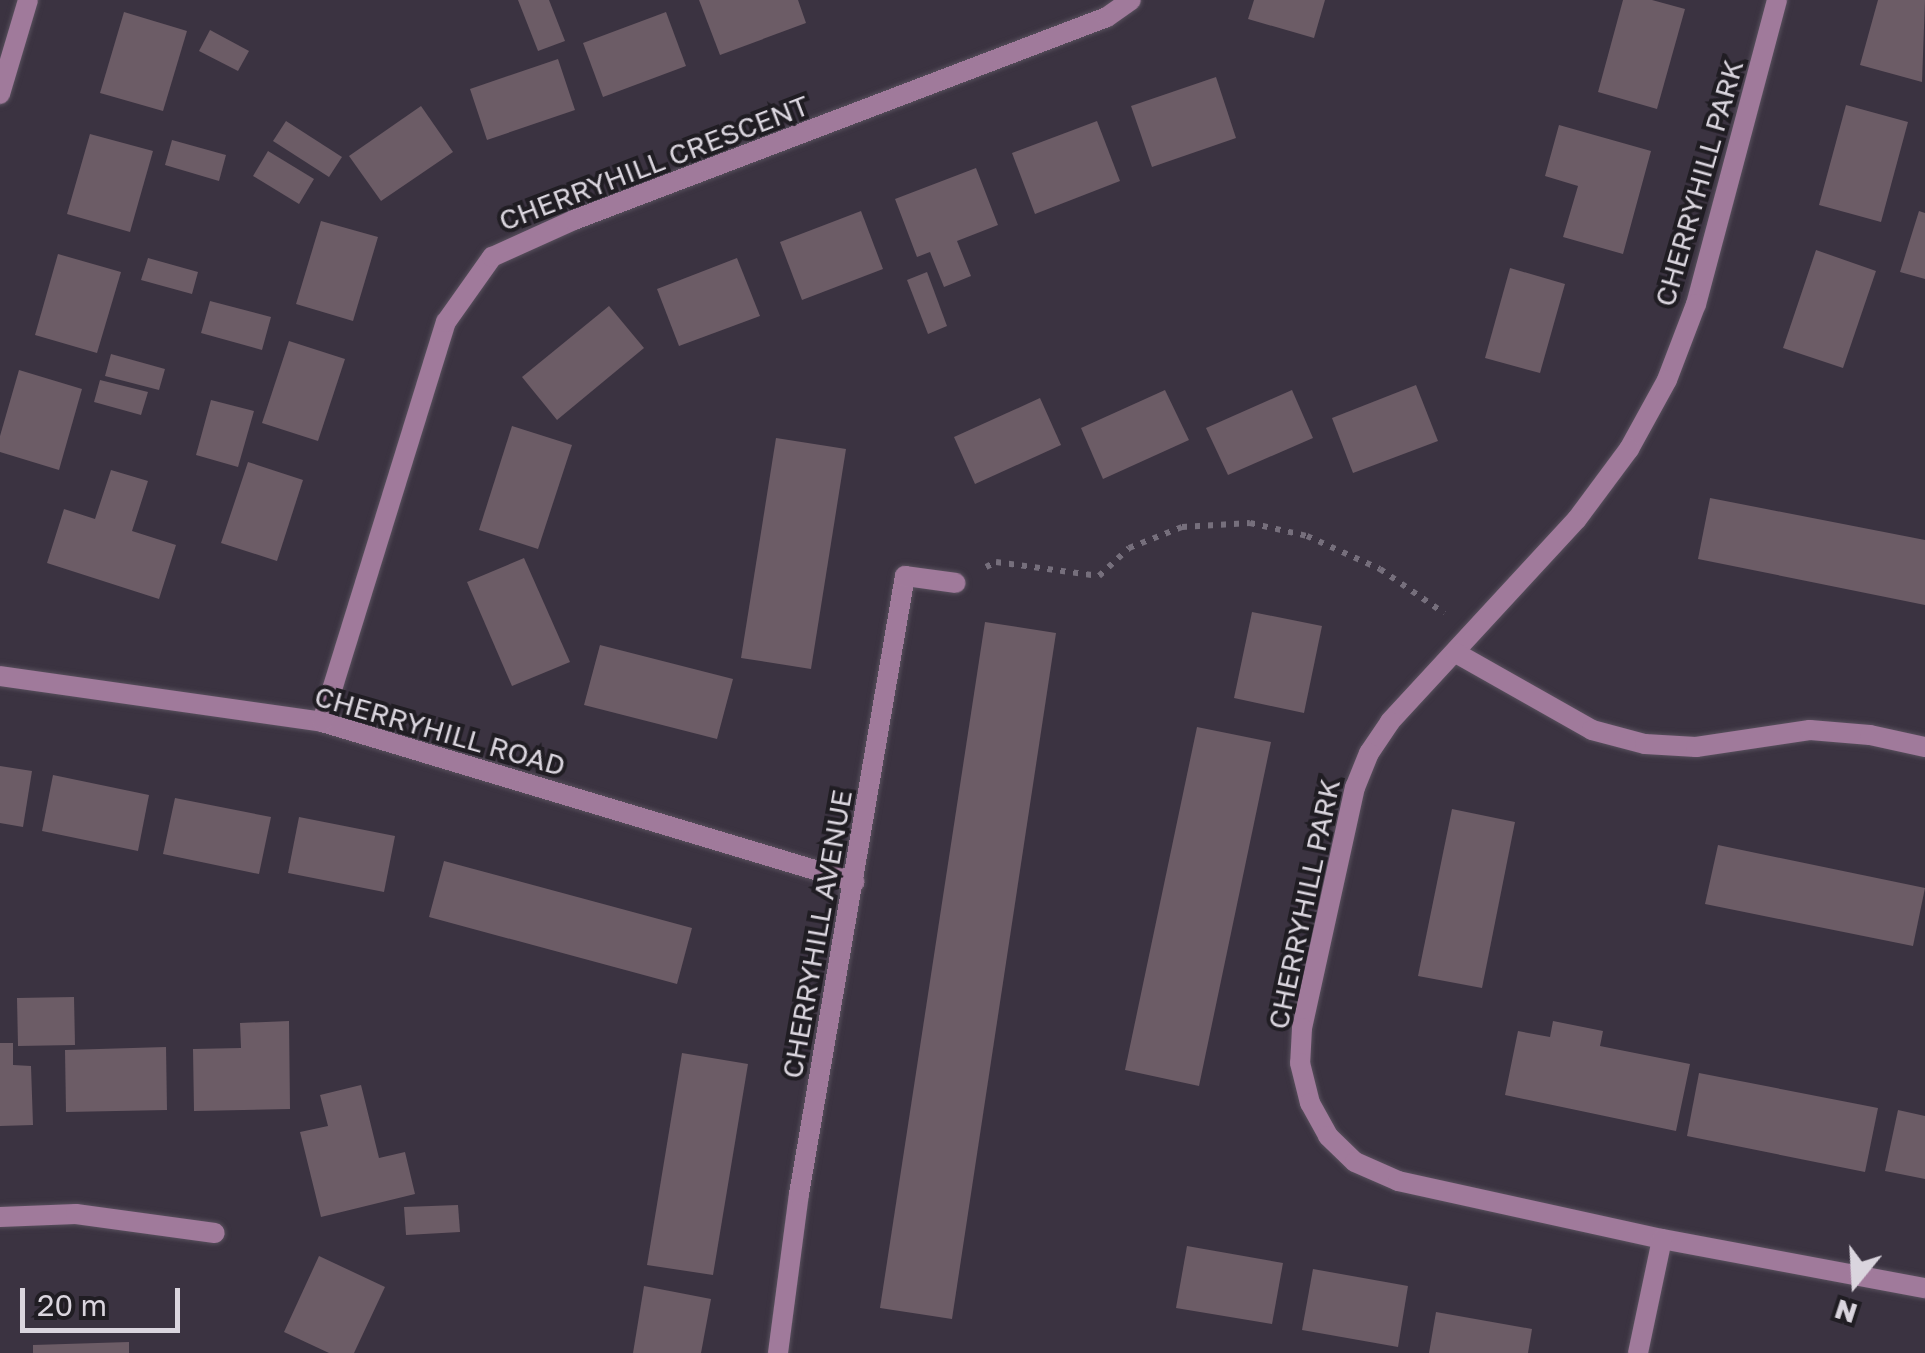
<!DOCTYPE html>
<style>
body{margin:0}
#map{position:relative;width:1925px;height:1353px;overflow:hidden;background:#3b3341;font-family:"Golos Text",sans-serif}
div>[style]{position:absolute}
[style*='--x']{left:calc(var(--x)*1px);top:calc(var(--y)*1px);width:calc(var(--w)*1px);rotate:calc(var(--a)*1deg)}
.building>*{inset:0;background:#6c5c66}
.path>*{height:6px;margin-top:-3px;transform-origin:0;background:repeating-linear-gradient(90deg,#766f7c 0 5px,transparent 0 13px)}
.roads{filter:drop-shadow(0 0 2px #58505d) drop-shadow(0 0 2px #58505d)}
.street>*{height:20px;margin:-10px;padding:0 10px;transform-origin:10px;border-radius:10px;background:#a07a9b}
span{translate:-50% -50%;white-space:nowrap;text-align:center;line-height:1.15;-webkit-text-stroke:8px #201d23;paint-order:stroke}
.street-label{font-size:28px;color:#dad5de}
.north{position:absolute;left:1805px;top:1233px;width:100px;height:100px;-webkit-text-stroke:8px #201d23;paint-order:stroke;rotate:198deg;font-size:28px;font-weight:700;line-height:40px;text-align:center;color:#dad5de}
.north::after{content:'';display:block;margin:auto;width:35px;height:45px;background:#dad5de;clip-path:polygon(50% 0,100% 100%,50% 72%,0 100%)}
.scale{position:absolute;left:20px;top:1288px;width:160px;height:45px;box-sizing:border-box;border:5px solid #dad5de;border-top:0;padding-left:12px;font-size:30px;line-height:35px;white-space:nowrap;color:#dad5de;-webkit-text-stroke:8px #201d23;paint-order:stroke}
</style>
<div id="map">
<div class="building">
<div style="clip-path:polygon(518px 0,549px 0,565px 41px,538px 51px)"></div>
<div style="clip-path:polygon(699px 0,798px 0,806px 23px,720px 55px)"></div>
<div style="clip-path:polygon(1254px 0,1325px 0,1314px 38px,1248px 19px)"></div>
<div style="clip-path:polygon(1623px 0,1652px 0,1685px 9px,1657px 109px,1598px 92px)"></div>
<div style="clip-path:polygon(1878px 0,1925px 0,1922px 82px,1860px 65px)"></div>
<div style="clip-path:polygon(124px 12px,187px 31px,163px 111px,100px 93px)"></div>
<div style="clip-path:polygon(666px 12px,686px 66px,603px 97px,583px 43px)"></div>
<div style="clip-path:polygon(210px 30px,249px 51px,238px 71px,199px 51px)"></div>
<div style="clip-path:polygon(558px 59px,575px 110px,487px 140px,470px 89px)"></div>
<div style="clip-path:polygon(1216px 77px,1236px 138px,1152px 167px,1131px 106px)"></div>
<div style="clip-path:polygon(1846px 105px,1908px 122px,1881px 222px,1819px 205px)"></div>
<div style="clip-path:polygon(421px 106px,453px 152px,381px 201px,349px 156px)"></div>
<div style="clip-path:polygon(286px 121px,342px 157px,329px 177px,273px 141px)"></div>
<div style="clip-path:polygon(1097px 121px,1120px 181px,1035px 214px,1012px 153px)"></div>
<div style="clip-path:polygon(1559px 125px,1651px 151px,1623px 254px,1563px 237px,1578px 186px,1545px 176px)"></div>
<div style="clip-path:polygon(90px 134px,153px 151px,130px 232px,67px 214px)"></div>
<div style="clip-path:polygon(172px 140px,226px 155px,219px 181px,165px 165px)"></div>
<div style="clip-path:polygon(268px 151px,314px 179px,299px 204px,253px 176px)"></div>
<div style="clip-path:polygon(976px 168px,998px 225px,957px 241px,971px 276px,944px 287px,930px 252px,917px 257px,895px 199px)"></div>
<div style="clip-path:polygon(861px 211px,883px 269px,802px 300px,780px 242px)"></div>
<div style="clip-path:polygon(1919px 211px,1925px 213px,1925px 279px,1900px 272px)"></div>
<div style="clip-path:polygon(321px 221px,378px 237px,353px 321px,296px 304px)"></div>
<div style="clip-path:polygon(1816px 250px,1876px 271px,1843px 368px,1783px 348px)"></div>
<div style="clip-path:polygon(58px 254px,121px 272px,97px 353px,35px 335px)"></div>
<div style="clip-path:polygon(148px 258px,198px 272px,192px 294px,141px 280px)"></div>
<div style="clip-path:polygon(737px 258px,760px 316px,679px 346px,657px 289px)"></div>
<div style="clip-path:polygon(1510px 268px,1565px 284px,1540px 373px,1485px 358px)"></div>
<div style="clip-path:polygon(927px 272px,947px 326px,928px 334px,907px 280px)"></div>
<div style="clip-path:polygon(210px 301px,271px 317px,262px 350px,201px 333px)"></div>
<div style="clip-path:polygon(609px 306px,644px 348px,557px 420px,522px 377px)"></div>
<div style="clip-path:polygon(289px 341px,345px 359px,318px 441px,262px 423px)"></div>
<div style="clip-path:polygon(111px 354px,165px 369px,159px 390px,105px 376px)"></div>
<div style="clip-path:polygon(19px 370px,82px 389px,59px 470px,0 452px,0 436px)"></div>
<div style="clip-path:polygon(100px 380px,148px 392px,141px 415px,94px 402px)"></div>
<div style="clip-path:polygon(1416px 385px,1438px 441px,1353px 473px,1332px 418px)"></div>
<div style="clip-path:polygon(1165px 390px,1189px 440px,1103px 479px,1081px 428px)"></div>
<div style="clip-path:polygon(1292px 390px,1313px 438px,1228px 475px,1206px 428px)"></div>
<div style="clip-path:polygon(1040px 398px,1061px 445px,975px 484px,954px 437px)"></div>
<div style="clip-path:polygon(211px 400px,254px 411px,238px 467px,196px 455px)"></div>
<div style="clip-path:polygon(512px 426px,572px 445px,538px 549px,479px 530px)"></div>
<div style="clip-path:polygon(776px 438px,846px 449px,811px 669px,741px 658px)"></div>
<div style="clip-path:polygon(248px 462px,303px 480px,277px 561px,221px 543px)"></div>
<div style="clip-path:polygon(111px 470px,148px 481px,132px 531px,176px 545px,159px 599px,47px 563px,64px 509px,95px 519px)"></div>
<div style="clip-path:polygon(1710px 498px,1925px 540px,1925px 605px,1698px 559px)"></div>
<div style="clip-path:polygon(524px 558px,570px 662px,512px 686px,467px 582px)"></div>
<div style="clip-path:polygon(1252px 612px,1322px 626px,1304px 713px,1234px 698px)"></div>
<div style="clip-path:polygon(985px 622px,1056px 633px,952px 1319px,880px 1308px)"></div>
<div style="clip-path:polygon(600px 645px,733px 679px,717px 739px,584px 705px)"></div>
<div style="clip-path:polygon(1197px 727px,1271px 742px,1199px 1086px,1125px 1070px)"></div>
<div style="clip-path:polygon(0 766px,32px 771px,23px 827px,0 823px)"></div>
<div style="clip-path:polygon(53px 775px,149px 795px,138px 851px,42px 831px)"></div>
<div style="clip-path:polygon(175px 798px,271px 817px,259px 874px,163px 854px)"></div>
<div style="clip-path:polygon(1452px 809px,1515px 822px,1482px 988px,1418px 976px)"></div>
<div style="clip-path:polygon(299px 817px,395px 836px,384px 892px,288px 873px)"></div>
<div style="clip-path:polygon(1718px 845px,1925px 888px,1913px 946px,1705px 904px)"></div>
<div style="clip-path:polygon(444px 861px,692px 928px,677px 984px,429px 917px)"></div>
<div style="clip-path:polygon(74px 997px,75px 1045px,18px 1046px,17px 998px)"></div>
<div style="clip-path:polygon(289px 1021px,290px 1109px,194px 1111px,193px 1049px,241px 1048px,240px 1023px)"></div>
<div style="clip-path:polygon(1553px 1021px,1603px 1031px,1600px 1046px,1690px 1064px,1676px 1131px,1505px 1095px,1518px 1031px,1550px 1037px)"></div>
<div style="clip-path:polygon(0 1043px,13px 1043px,13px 1065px,31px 1066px,33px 1125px,0 1126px)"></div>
<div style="clip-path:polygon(166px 1047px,167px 1110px,66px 1112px,65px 1050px)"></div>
<div style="clip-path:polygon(682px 1053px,748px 1064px,713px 1275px,647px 1265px)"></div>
<div style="clip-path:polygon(1699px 1073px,1878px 1108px,1865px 1172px,1687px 1136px)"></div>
<div style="clip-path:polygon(361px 1085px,379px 1158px,405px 1152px,415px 1194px,321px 1217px,300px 1132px,328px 1126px,320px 1095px)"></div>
<div style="clip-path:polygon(1898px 1110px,1925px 1116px,1925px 1179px,1885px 1171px)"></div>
<div style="clip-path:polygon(458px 1205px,460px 1232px,406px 1235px,404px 1207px)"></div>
<div style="clip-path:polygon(1187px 1246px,1283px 1263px,1272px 1324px,1176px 1308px)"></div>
<div style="clip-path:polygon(319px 1256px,385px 1287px,354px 1353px,329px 1353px,284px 1332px)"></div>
<div style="clip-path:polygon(1313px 1269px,1408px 1286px,1398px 1347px,1302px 1330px)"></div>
<div style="clip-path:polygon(644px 1286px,711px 1299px,701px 1353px,633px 1353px)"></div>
<div style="clip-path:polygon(1436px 1312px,1532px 1329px,1528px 1353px,1429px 1353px)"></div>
<div style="clip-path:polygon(129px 1342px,129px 1353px,33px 1353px,33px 1345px)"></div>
</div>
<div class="path">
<div style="--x:986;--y:567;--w:11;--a:-27"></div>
<div style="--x:996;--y:562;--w:104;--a:7.7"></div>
<div style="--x:1099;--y:576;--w:41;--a:-43"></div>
<div style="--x:1129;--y:548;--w:57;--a:-21.6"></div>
<div style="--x:1182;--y:527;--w:68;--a:-3.4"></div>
<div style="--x:1250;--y:523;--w:58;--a:12.8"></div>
<div style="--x:1307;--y:536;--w:80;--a:24.3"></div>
<div style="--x:1380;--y:569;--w:78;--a:34.5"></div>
</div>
<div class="roads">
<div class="street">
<div style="--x:1777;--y:0;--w:315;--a:104.9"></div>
<div style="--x:1696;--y:304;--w:81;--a:110.9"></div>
<div style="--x:1667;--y:380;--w:79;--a:118.8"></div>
<div style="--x:1629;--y:449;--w:87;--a:126.6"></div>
<div style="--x:1577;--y:519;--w:276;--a:132.7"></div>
<div style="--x:1390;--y:722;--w:37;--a:124"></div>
<div style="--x:1369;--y:753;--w:37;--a:112"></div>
<div style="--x:1355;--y:787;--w:247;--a:102.4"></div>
<div style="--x:1302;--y:1028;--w:35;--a:93"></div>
<div style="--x:1300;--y:1063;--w:41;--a:76"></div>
<div style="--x:1310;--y:1103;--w:38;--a:61"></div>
<div style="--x:1328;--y:1136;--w:37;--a:44"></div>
<div style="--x:1355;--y:1162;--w:47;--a:23.8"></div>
<div style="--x:1398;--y:1181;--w:270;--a:12.4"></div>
<div style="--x:1662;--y:1239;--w:268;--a:10.6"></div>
<div style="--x:0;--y:94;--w:98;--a:-73.4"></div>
<div style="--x:1456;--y:653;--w:156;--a:29.5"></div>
<div style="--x:1592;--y:730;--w:55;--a:14.8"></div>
<div style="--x:1645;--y:744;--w:51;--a:3.4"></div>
<div style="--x:1696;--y:747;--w:115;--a:-8.5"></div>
<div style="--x:1810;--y:730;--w:60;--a:4.8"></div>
<div style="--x:1870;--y:735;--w:56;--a:12.3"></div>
<div style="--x:0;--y:676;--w:325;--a:8.1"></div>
<div style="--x:322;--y:722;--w:556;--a:16.71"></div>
<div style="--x:322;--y:722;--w:419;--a:-72.8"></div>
<div style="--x:446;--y:322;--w:80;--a:-54.7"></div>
<div style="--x:492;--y:257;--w:90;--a:-24.3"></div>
<div style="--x:574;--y:220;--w:570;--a:-20.85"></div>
<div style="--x:1107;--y:17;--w:29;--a:-35"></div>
<div style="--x:0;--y:1217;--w:76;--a:-2.3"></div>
<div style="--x:76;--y:1214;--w:140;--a:7.8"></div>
<div style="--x:778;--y:1353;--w:160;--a:-82.5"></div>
<div style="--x:799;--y:1194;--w:627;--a:-80.27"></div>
<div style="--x:905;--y:576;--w:51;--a:7.8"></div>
<div style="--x:1638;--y:1353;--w:116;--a:-78.1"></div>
</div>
</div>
<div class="street-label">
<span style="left:654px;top:163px;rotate:-21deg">CHERRYHILL CRESCENT</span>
<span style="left:1699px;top:183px;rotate:-74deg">CHERRYHILL PARK</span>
<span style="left:440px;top:731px;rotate:16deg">CHERRYHILL ROAD</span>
<span style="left:1304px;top:904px;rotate:-78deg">CHERRYHILL PARK</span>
<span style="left:817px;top:934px;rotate:-80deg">CHERRYHILL AVENUE</span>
</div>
<div class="north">N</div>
<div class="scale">20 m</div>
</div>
